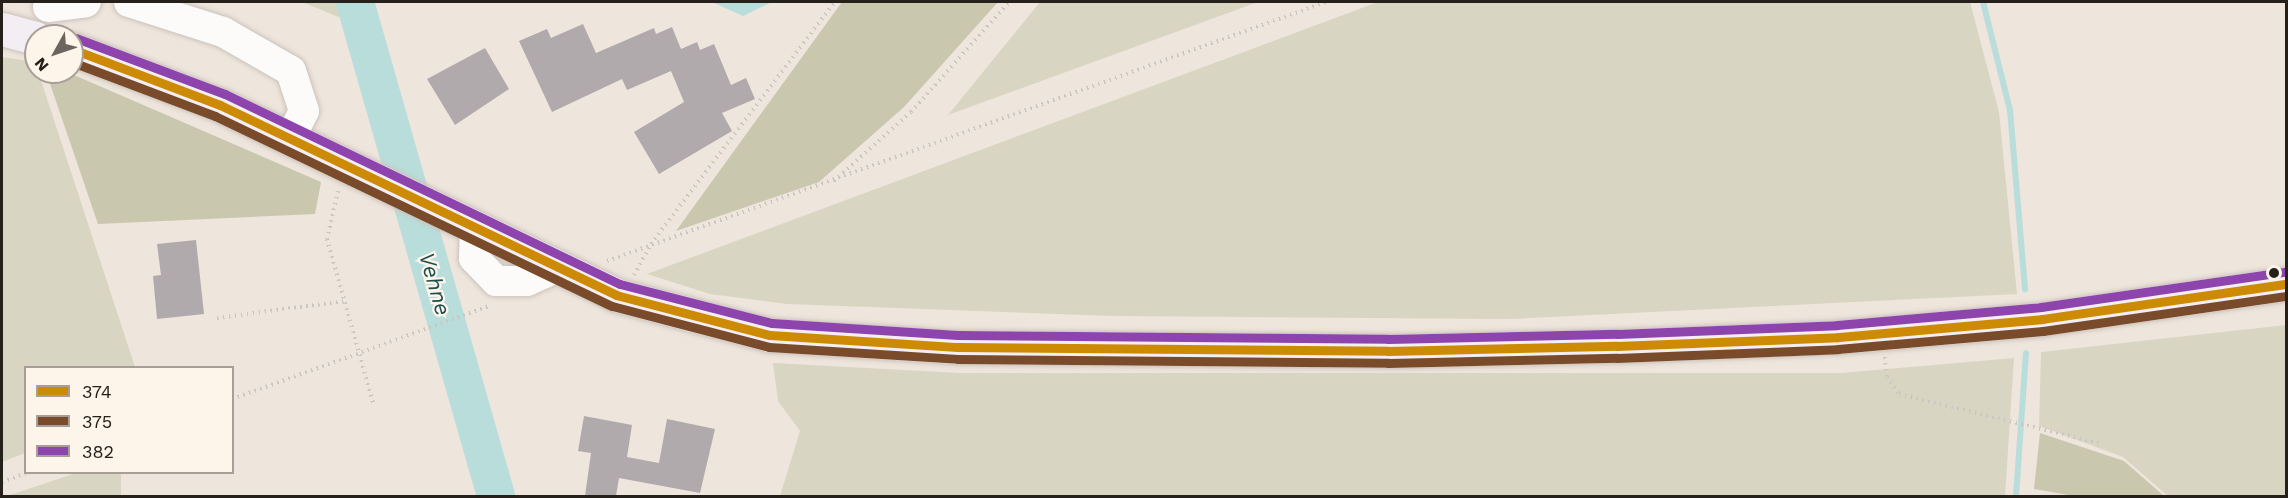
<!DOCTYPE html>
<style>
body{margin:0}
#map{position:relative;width:2288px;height:498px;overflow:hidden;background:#eee5dc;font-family:"Work Sans",sans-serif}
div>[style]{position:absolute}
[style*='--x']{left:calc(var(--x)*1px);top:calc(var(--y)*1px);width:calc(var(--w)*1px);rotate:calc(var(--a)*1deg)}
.green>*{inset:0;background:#d8d6c2}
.forest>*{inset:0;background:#c9c7ad}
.water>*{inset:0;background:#b9dddb}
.stream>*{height:6px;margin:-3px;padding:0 3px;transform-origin:3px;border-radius:3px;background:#b9dddb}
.river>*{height:38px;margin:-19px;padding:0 19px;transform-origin:19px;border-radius:19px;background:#b9dddb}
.building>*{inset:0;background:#b0aaad}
.path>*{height:4px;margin-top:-2px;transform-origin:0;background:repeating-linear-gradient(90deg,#cbc6c2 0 1.5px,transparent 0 6px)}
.roads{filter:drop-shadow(0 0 2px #cac3bc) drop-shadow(0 0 2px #cac3bc)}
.minor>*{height:30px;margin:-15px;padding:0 15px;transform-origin:15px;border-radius:15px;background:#fcfbfa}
.major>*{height:33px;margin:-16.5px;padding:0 16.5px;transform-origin:16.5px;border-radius:16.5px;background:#f2eef4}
.bus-1>*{height:9px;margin:-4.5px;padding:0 4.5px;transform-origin:4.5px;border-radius:4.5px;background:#cd8b05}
.bus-2>*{height:9px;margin:-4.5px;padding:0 4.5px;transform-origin:4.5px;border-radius:4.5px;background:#7a4b2a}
.bus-3>*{height:9px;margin:-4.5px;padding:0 4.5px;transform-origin:4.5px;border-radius:4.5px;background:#8e44ad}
.dots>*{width:16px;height:16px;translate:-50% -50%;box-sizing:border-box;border:3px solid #fdf4ea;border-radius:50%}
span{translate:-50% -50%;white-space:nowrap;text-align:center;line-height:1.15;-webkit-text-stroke:4.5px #fdf4ea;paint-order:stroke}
.water-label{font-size:22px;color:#1e4f50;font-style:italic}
.frame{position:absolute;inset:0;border:3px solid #26201b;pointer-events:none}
.legend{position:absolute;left:24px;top:366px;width:210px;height:108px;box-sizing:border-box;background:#fdf4ea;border:2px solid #a79f97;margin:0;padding:8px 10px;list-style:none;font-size:18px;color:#26201b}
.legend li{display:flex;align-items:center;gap:12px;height:30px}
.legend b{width:30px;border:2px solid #a79f97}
.north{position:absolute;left:24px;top:24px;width:60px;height:60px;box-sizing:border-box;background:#fdf4ea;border:2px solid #a79f97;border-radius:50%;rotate:230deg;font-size:16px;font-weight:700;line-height:24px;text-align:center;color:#26201b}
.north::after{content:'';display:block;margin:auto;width:21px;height:27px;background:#6c655f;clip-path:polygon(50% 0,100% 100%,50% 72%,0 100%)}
</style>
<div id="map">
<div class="green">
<div style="clip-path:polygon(302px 2px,347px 2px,353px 23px)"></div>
<div style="clip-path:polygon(1040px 2px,1258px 2px,948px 115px)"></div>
<div style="clip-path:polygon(1378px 2px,1970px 2px,1999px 112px,2017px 294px,1510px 319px,1111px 316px,787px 304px,710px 294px,647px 274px)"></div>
<div style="clip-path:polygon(2px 57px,35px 62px,135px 367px,26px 368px,25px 453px,2px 462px)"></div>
<div style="clip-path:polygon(2286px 325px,2286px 496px,2168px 496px,2123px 457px,2039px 426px,2041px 352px)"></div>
<div style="clip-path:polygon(2014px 358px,2005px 496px,780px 496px,800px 431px,778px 401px,773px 363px,960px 373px,1841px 373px)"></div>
<div style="clip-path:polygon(76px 473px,121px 473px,121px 496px,7px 496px)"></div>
</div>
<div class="forest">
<div style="clip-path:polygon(842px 2px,998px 2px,904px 107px,819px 182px,676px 231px)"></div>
<div style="clip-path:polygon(46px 72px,67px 72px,321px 182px,315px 214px,98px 224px)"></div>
<div style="clip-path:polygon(2040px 433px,2124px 461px,2164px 496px,2074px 496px,2034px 489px)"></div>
</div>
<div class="water">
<div style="clip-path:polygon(712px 2px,772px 2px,743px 16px)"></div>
</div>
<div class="stream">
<div style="--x:1983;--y:2;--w:111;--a:76"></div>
<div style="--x:2010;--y:110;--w:180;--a:85.2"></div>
<div style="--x:2016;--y:496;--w:143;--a:-86"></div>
</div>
<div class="river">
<div style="--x:355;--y:2;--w:514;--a:74.07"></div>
</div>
<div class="building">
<div style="clip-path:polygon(583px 24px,596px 53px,654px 28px,656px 34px,672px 27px,681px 49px,697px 42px,700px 50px,714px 44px,731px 85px,746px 78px,755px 99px,722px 113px,732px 131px,659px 174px,634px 132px,684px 102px,671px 71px,627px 90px,622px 79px,552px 112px,519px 41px,547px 29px,551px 38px)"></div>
<div style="clip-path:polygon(485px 48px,509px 89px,455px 125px,427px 79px)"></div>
<div style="clip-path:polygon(196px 240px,204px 314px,157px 319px,153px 276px,161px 275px,157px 244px)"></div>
<div style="clip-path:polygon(584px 416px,632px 425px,627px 457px,659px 463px,667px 419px,715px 429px,700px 493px,619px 478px,616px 496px,585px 496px,591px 453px,578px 451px)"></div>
</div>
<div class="path">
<div style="--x:834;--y:181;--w:103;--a:-41.9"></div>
<div style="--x:911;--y:112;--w:147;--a:-48.3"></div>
<div style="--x:338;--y:191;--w:49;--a:102.9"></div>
<div style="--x:327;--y:239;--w:173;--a:74.3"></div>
<div style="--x:607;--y:261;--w:764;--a:-19.81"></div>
<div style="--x:634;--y:275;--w:35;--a:-61"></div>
<div style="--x:651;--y:244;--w:304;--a:-52.8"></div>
<div style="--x:217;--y:318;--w:129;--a:-7.6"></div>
<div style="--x:1885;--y:357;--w:20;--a:84"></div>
<div style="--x:1887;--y:377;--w:21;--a:55"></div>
<div style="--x:1899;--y:394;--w:205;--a:13.8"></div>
<div style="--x:232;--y:399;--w:273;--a:-19.9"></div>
<div style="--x:2;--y:482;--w:29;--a:-20"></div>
</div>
<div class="roads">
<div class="minor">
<div style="--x:129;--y:2;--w:99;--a:17.7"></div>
<div style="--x:223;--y:32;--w:78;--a:29.8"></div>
<div style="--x:291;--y:71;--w:42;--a:72"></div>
<div style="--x:304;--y:111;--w:30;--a:117"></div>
<div style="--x:48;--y:7;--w:38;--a:-7"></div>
<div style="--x:475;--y:229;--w:29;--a:92"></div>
<div style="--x:474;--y:258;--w:32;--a:46"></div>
<div style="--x:496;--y:281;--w:31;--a:0"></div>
<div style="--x:527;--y:281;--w:20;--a:-24"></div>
<div style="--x:545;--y:273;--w:9;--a:-72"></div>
</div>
<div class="major">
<div style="--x:2;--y:29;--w:35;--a:15"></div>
<div style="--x:72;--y:49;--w:158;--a:20.7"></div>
<div style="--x:220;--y:105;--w:439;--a:25.6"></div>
<div style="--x:616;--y:295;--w:159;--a:14.6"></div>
<div style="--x:770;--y:335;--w:188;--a:3.7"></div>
<div style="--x:958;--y:347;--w:430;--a:0.5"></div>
<div style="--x:1388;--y:351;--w:229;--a:-1.3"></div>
<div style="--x:1617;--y:346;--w:221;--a:-2.3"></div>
<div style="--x:1838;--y:337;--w:205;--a:-5"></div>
<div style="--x:2042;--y:319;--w:246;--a:-8.2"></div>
</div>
</div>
<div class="bus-1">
<div style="--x:72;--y:49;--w:158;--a:20.7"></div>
<div style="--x:220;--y:105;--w:439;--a:25.6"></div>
<div style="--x:616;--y:295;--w:159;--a:14.6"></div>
<div style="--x:770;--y:335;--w:188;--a:3.7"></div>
<div style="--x:958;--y:347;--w:430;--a:0.5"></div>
<div style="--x:1388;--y:351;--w:229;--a:-1.3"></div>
<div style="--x:1617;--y:346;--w:221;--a:-2.3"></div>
<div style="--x:1838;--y:337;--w:205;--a:-5"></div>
<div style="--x:2042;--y:319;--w:246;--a:-8.2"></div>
</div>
<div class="bus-2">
<div style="--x:72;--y:62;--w:153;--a:20.7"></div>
<div style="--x:215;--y:116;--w:440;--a:25.6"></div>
<div style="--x:612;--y:306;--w:162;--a:14.6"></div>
<div style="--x:769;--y:347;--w:189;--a:3.6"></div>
<div style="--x:958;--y:359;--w:430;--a:0.5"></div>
<div style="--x:1388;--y:363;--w:229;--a:-1.3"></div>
<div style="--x:1617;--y:358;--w:221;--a:-2.3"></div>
<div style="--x:1838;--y:349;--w:206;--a:-5"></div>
<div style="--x:2043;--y:331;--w:246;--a:-8.2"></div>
</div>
<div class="bus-3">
<div style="--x:76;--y:38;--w:159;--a:20.6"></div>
<div style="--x:225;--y:94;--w:438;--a:25.7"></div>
<div style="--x:620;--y:284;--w:157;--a:14.4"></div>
<div style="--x:772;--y:323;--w:186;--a:3.7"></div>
<div style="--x:958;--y:335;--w:430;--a:0.5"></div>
<div style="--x:1388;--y:339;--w:229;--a:-1.3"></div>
<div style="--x:1617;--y:334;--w:220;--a:-2.3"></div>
<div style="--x:1837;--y:325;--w:205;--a:-5"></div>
<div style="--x:2041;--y:307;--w:246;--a:-8.2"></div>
</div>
<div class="dots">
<div style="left:2274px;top:273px;background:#26201b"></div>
</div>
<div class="water-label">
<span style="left:435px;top:284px;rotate:74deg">Vehne</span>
</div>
<div class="frame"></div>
<ul class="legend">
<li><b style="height:8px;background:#cd8b05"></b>374</li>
<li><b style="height:8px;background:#7a4b2a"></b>375</li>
<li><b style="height:8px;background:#8e44ad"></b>382</li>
</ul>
<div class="north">N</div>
</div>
